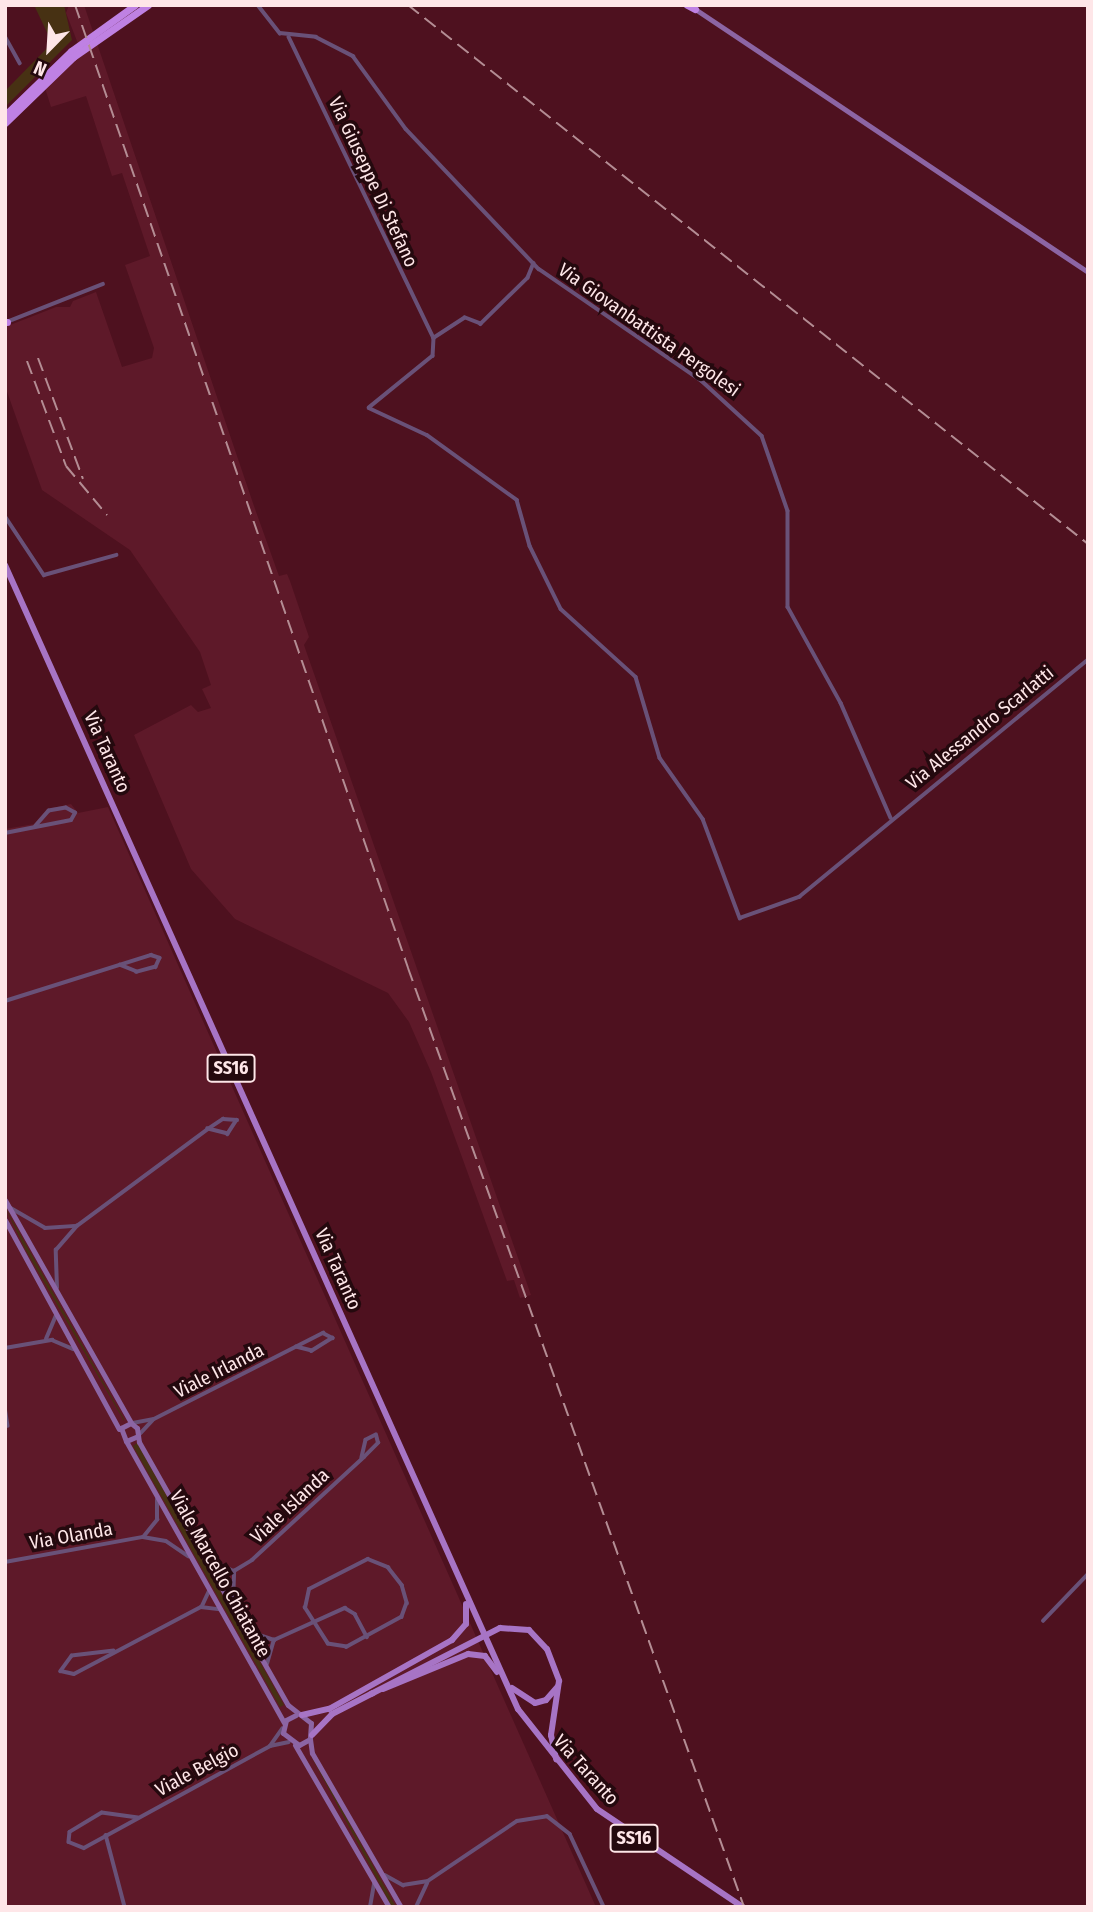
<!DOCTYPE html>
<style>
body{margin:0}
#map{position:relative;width:1093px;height:1912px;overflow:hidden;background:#4e111f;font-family:"Fira Sans Condensed",sans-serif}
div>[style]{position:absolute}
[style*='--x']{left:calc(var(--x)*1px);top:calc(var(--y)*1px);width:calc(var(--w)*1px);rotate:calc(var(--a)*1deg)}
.built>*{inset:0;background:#5e1929}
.green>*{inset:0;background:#473113}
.street>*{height:3.5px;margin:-1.75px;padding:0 1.75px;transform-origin:1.75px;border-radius:1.75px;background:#695178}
.secondary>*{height:5px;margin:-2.5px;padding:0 2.5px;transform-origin:2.5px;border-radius:2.5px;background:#8c65a4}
.primary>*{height:6px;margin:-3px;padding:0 3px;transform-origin:3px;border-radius:3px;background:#a774c5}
.highway>*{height:7px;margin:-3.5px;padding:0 3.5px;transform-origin:3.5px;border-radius:3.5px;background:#bf81e3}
.rail>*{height:2px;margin-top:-1px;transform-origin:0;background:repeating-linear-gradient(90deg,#b48d94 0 14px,transparent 0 21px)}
span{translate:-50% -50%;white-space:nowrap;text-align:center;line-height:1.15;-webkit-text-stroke:7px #24090e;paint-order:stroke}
.shield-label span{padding:2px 5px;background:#24090e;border:2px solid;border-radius:5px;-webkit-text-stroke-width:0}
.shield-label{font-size:18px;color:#fee6e8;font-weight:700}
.street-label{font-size:19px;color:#fee6e8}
.frame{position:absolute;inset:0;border:7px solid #fee6e8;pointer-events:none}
.north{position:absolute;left:14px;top:14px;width:70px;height:70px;-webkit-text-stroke:5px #24090e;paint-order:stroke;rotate:204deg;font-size:19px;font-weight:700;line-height:28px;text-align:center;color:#fee6e8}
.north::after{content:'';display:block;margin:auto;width:24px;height:32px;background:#fee6e8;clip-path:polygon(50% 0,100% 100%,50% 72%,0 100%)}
</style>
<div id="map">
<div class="built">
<div style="clip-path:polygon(69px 5px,84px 5px,254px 506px,279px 576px,287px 574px,290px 581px,309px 637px,304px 645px,531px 1295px,520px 1298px,514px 1280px,507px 1281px,431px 1072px,409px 1022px,388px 993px,235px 919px,191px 869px,134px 735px,191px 705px,198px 712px,211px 708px,202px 689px,211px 685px,200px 652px,130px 550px,42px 490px,22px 434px,5px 386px,5px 327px,56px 307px,70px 307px,73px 301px,96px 292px,122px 367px,152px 358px,154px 348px,125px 265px,150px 256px,122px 173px,112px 176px,86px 96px,51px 107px,45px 88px,82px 54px,66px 13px)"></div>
<div style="clip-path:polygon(71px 804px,78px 813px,108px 807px,596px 1907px,8px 1907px,5px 1902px,5px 829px,34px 824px,47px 809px)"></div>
</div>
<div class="green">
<div style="clip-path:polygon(34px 5px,64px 5px,72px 40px,5px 107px,5px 91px,52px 43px)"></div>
<div style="clip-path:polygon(5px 1207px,124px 1419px,124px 1421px,25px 1249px)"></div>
<div style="clip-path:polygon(137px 1443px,284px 1705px,280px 1707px,133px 1446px)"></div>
<div style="clip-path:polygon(310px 1754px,318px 1767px,396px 1907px,392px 1907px)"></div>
</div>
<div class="street">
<div style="--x:258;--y:5;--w:36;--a:52"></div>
<div style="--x:280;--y:33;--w:36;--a:6"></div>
<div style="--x:316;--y:37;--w:42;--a:27.2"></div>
<div style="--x:353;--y:56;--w:90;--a:54"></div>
<div style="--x:406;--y:129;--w:193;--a:46.5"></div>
<div style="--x:539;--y:269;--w:198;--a:34.5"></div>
<div style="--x:702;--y:381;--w:81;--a:42.5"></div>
<div style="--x:762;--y:436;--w:79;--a:70.9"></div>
<div style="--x:788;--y:511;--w:96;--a:90"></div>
<div style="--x:788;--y:607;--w:110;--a:61.1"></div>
<div style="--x:841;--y:703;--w:125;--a:66.5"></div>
<div style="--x:5;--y:36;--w:31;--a:61"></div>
<div style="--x:289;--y:37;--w:334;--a:64.3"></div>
<div style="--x:534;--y:263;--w:16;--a:112"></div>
<div style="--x:528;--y:278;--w:66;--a:135.6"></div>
<div style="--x:481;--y:324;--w:17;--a:-159"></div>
<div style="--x:465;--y:318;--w:37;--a:147"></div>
<div style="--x:434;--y:338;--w:18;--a:93"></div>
<div style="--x:433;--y:356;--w:82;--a:140.9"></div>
<div style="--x:369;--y:408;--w:64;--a:25"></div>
<div style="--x:427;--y:435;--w:111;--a:35.8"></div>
<div style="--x:517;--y:500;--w:48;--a:74.2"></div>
<div style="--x:530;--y:546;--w:70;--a:63.8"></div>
<div style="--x:561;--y:609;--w:101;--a:42.2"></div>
<div style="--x:636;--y:677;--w:84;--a:73.5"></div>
<div style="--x:660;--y:758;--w:75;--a:54.8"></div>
<div style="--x:703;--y:819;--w:106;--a:69.5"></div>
<div style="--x:740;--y:918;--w:63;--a:-19.6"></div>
<div style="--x:799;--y:897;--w:374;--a:-39.4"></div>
<div style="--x:7;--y:322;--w:103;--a:-21.6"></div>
<div style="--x:5;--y:516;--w:71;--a:56.5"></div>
<div style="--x:44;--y:575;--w:75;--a:-15.5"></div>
<div style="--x:5;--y:833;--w:67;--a:-11.1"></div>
<div style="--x:71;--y:820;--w:8;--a:-60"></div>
<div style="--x:75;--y:813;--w:10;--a:-151"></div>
<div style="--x:66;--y:808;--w:17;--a:170"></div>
<div style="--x:49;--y:811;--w:20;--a:131"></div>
<div style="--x:5;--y:1001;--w:153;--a:-17.5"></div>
<div style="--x:151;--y:955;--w:9;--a:18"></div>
<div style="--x:160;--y:958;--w:10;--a:114"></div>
<div style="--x:156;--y:967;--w:20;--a:165"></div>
<div style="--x:137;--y:972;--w:18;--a:-158"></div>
<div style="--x:11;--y:1208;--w:39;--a:30"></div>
<div style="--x:45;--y:1228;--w:30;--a:-4"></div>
<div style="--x:57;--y:1288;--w:38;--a:-92"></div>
<div style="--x:56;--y:1250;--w:32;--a:-49"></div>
<div style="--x:77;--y:1226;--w:163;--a:-36.5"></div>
<div style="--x:208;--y:1129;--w:18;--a:-34"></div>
<div style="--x:223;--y:1119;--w:14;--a:4"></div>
<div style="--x:237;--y:1120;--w:17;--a:123"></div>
<div style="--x:228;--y:1134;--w:21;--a:-166"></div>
<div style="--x:46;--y:1339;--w:25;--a:-67"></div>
<div style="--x:5;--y:1348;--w:48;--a:-9.7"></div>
<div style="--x:52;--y:1340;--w:23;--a:23"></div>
<div style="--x:5;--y:1407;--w:19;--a:81"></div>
<div style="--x:133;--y:1423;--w:21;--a:-11"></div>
<div style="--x:154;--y:1419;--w:190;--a:-27"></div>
<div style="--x:323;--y:1333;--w:11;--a:27"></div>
<div style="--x:333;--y:1338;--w:25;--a:148"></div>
<div style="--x:312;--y:1351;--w:16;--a:-166"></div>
<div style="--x:138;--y:1436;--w:21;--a:-47"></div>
<div style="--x:144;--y:1536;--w:21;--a:-51"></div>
<div style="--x:157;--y:1520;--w:20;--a:-90"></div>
<div style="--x:205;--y:1557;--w:32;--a:26"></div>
<div style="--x:368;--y:1559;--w:22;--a:22"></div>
<div style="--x:388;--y:1567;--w:23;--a:52"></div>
<div style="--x:402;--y:1585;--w:19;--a:74"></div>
<div style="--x:407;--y:1603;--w:15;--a:110"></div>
<div style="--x:402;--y:1617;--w:63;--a:151.4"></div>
<div style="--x:347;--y:1647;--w:19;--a:-171"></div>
<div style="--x:328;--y:1644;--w:43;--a:-122.6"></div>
<div style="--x:305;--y:1608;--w:19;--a:-78"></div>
<div style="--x:309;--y:1589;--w:66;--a:-27"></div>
<div style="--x:5;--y:1562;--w:140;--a:-10.3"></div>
<div style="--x:143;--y:1537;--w:23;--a:10"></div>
<div style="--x:166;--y:1541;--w:27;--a:34"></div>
<div style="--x:233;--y:1604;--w:33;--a:-88"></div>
<div style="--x:234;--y:1571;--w:21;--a:-31"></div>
<div style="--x:252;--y:1560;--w:152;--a:-42.6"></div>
<div style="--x:364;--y:1457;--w:20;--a:-45"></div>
<div style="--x:378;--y:1443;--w:8;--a:-104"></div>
<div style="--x:376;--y:1435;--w:11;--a:153"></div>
<div style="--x:366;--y:1440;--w:18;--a:103"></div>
<div style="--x:202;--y:1606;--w:17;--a:-65"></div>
<div style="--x:1043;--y:1621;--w:65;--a:-46.2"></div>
<div style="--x:248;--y:1631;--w:28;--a:19"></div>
<div style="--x:274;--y:1640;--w:78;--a:-24.3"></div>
<div style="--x:345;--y:1608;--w:12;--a:31"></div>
<div style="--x:355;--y:1614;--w:26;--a:62"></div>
<div style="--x:114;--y:1651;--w:42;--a:173.2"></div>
<div style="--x:72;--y:1656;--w:19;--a:126"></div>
<div style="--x:61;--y:1671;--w:13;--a:13"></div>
<div style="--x:74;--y:1674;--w:144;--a:-27.8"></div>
<div style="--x:201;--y:1607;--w:17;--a:7"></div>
<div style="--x:267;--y:1664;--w:25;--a:-74"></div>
<div style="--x:270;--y:1746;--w:21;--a:-55"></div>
<div style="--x:138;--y:1818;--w:36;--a:-172"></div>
<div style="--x:102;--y:1813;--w:37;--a:149"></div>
<div style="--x:70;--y:1832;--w:10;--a:96"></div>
<div style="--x:69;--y:1842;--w:16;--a:22"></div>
<div style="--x:84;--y:1848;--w:212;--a:-28.7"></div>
<div style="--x:270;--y:1746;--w:19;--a:-12"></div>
<div style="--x:106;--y:1835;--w:74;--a:75.2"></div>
<div style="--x:385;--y:1875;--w:21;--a:29"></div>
<div style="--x:403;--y:1885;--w:25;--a:-9"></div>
<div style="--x:428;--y:1881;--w:107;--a:-34"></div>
<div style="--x:517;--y:1821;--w:30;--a:-9"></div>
<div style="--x:547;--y:1816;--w:29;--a:38"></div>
<div style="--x:570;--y:1834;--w:81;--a:65"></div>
<div style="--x:370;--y:1907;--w:23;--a:-80"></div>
<div style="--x:416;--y:1907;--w:26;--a:-65"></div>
</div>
<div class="secondary">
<div style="--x:692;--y:7;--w:476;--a:33.8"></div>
<div style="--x:5;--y:1200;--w:256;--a:60.5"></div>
<div style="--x:5;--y:1220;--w:238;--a:61.4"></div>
<div style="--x:138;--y:1436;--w:13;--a:157"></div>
<div style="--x:126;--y:1441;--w:14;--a:-111"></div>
<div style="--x:121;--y:1428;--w:11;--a:-27"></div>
<div style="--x:131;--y:1423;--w:8;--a:40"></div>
<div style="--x:137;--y:1428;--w:14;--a:82"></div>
<div style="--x:139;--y:1442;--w:302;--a:60.5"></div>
<div style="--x:288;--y:1705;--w:29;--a:38"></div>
<div style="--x:311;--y:1723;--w:16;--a:94"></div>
<div style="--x:310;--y:1739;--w:13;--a:151"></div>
<div style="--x:299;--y:1745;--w:20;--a:-143"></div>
<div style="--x:283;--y:1733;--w:13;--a:-77"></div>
<div style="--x:286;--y:1720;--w:11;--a:-27"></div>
<div style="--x:126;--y:1441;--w:323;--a:60.7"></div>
<div style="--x:310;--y:1739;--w:14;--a:82"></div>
<div style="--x:312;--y:1753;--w:178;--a:60"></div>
<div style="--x:295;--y:1745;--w:187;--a:59.9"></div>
</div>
<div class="primary">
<div style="--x:5;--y:565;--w:1254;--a:65.85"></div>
<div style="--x:518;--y:1709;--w:127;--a:51.7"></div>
<div style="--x:597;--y:1809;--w:176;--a:33.9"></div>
<div style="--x:512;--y:1688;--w:27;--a:33"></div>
<div style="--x:535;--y:1703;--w:11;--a:-15"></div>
<div style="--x:546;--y:1700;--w:18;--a:-49"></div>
<div style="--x:383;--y:1689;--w:92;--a:-22.4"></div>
<div style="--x:468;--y:1654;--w:17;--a:7"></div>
<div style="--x:485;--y:1656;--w:20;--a:53"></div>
<div style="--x:371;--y:1694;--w:145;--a:-27.1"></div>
<div style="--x:500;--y:1628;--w:29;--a:4"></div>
<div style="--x:529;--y:1630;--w:26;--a:47"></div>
<div style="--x:547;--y:1649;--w:34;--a:69"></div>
<div style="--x:559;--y:1681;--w:55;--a:98.4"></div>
<div style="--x:551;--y:1735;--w:25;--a:78"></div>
<div style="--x:302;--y:1715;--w:28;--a:-13"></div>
<div style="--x:329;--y:1709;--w:141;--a:-29.3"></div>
<div style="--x:452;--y:1640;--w:21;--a:-49"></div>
<div style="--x:466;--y:1624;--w:20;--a:-90"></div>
<div style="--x:312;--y:1735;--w:29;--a:-46"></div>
<div style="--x:332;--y:1714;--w:46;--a:-27.1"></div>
</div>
<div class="highway">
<div style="--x:687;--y:5;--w:9;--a:27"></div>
<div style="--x:5;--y:115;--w:92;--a:-44.1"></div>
<div style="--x:71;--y:51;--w:79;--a:-35.7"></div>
<div style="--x:5;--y:123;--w:95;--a:-44.1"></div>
<div style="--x:73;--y:57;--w:91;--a:-34.7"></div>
<div style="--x:5;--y:322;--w:2;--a:0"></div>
</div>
<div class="rail">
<div style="--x:75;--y:5;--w:1019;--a:70.92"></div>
<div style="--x:408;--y:968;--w:997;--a:70.31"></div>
<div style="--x:408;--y:5;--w:868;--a:38.4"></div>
<div style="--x:38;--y:358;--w:129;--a:69.6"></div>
<div style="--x:27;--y:361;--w:112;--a:69.6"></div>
<div style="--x:66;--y:466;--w:64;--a:50.1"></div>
</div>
<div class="shield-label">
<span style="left:231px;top:1068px">SS16</span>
<span style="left:634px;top:1838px">SS16</span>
</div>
<div class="street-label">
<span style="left:373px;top:182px;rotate:65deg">Via Giuseppe Di Stefano</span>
<span style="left:649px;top:330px;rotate:35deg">Via Giovanbattista Pergolesi</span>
<span style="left:980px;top:728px;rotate:-39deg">Via Alessandro Scarlatti</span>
<span style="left:107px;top:752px;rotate:66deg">Via Taranto</span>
<span style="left:338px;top:1269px;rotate:66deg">Via Taranto</span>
<span style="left:219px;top:1371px;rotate:-27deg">Viale Irlanda</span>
<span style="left:290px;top:1506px;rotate:-43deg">Viale Islanda</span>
<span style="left:71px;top:1536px;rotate:-10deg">Via Olanda</span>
<span style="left:220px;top:1574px;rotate:61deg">Viale Marcello Chiatante</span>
<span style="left:197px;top:1770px;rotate:-28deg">Viale Belgio</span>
<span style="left:586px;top:1770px;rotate:48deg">Via Taranto</span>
</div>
<div class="frame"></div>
<div class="north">N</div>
</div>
